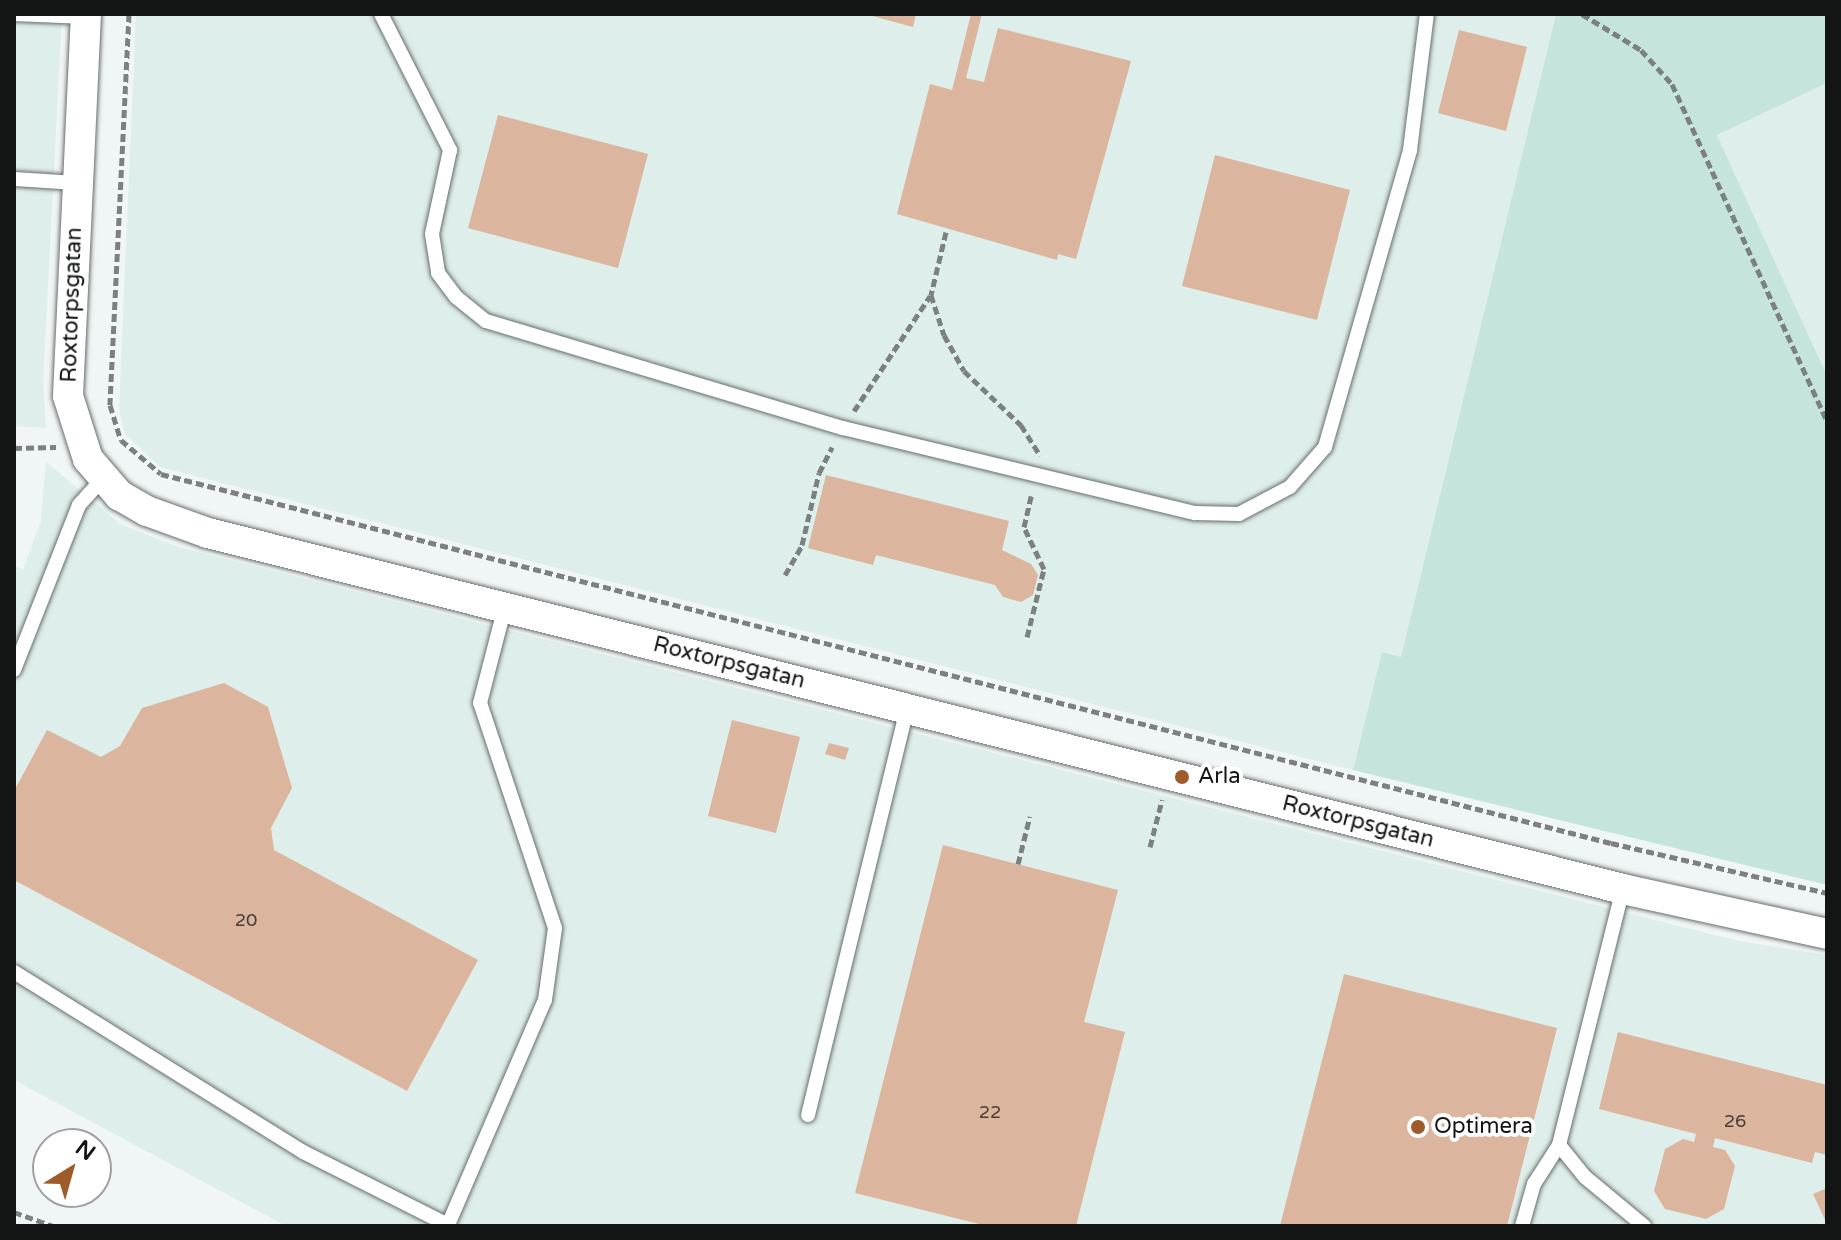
<!DOCTYPE html>
<style>
body{margin:0}
#map{position:relative;width:1841px;height:1240px;overflow:hidden;background:#f0f6f5;font-family:"Varela Round",sans-serif}
div>[style]{position:absolute}
[style*='--x']{left:calc(var(--x)*1px);top:calc(var(--y)*1px);width:calc(var(--w)*1px);rotate:calc(var(--a)*1deg)}
.built>*{inset:0;background:#deeeea}
.green>*{inset:0;background:#c4e4dc}
.building>*{inset:0;background:#dbb59d}
.path>*{height:5px;margin-top:-2.5px;transform-origin:0;background:repeating-linear-gradient(90deg,#7c8080 0 8px,transparent 0 12px)}
.roads{filter:drop-shadow(0 0 2px #686e6d) drop-shadow(0 0 2px #686e6d)}
.service>*{height:14px;margin:-7px;padding:0 7px;transform-origin:7px;border-radius:7px;background:#fff}
.minor>*{height:30px;margin:-15px;padding:0 15px;transform-origin:15px;border-radius:15px;background:#fff}
.dots>*{width:22px;height:22px;translate:-50% -50%;box-sizing:border-box;border:4px solid #fff;border-radius:50%}
span{translate:-50% -50%;white-space:nowrap;text-align:center;line-height:1.15;-webkit-text-stroke:8px #fff;paint-order:stroke}
.number-label{font-size:18px;color:#453d37}
.number-label span{-webkit-text-stroke-width:0}
.street-label{font-size:22px;color:#131515}
.poi-label{font-size:22px;color:#131515}
.left{translate:0 -50%;text-align:left}
.frame{position:absolute;inset:0;border:16px solid #131515;pointer-events:none}
.north{position:absolute;left:32px;top:1128px;width:80px;height:80px;box-sizing:border-box;background:#fff;border:2px solid #a1a1a1;border-radius:50%;rotate:37deg;font-size:22px;font-weight:700;line-height:32px;text-align:center;color:#131515}
.north::after{content:'';display:block;margin:auto;width:28px;height:36px;background:#9f5c2b;clip-path:polygon(50% 0,100% 100%,50% 72%,0 100%)}
</style>
<div id="map">
<div class="built">
<div style="clip-path:polygon(14px 14px,62px 14px,43px 382px,46px 428px,14px 426px)"></div>
<div style="clip-path:polygon(136px 14px,1556px 14px,1401px 657px,1382px 653px,1353px 770px,160px 467px,125px 434px,119px 409px)"></div>
<div style="clip-path:polygon(1827px 83px,1827px 376px,1717px 135px)"></div>
<div style="clip-path:polygon(46px 462px,120px 524px,178px 547px,1738px 941px,1827px 955px,1827px 1226px,286px 1226px,14px 1080px,14px 565px,23px 570px,41px 521px)"></div>
</div>
<div class="green">
<div style="clip-path:polygon(1556px 14px,1827px 14px,1827px 83px,1717px 135px,1827px 376px,1827px 885px,1353px 770px,1382px 652px,1401px 657px)"></div>
</div>
<div class="building">
<div style="clip-path:polygon(865px 14px,916px 14px,913px 27px)"></div>
<div style="clip-path:polygon(971px 14px,982px 14px,966px 78px,984px 82px,998px 28px,1131px 61px,1076px 259px,1058px 254px,1057px 260px,897px 214px,930px 84px,952px 90px)"></div>
<div style="clip-path:polygon(1459px 30px,1527px 47px,1506px 131px,1438px 113px)"></div>
<div style="clip-path:polygon(498px 115px,648px 154px,618px 268px,468px 228px)"></div>
<div style="clip-path:polygon(1215px 155px,1350px 190px,1317px 320px,1182px 286px)"></div>
<div style="clip-path:polygon(826px 475px,1009px 521px,1002px 550px,1031px 564px,1038px 575px,1033px 595px,1021px 602px,1003px 597px,995px 585px,876px 555px,873px 565px,808px 548px)"></div>
<div style="clip-path:polygon(224px 683px,268px 707px,292px 788px,271px 828px,274px 850px,478px 960px,407px 1091px,14px 880px,14px 791px,47px 730px,101px 757px,120px 746px,142px 708px)"></div>
<div style="clip-path:polygon(732px 720px,800px 737px,776px 833px,708px 816px)"></div>
<div style="clip-path:polygon(829px 743px,849px 748px,845px 760px,825px 754px)"></div>
<div style="clip-path:polygon(943px 845px,1118px 890px,1084px 1022px,1125px 1032px,1076px 1226px,987px 1226px,855px 1193px)"></div>
<div style="clip-path:polygon(1344px 974px,1557px 1028px,1507px 1226px,1280px 1226px)"></div>
<div style="clip-path:polygon(1618px 1032px,1827px 1085px,1827px 1155px,1815px 1152px,1812px 1163px,1715px 1138px,1713px 1147px,1725px 1150px,1735px 1166px,1724px 1209px,1706px 1219px,1665px 1209px,1654px 1191px,1665px 1149px,1683px 1139px,1694px 1142px,1696px 1134px,1599px 1109px)"></div>
<div style="clip-path:polygon(1827px 1188px,1827px 1224px,1813px 1194px)"></div>
</div>
<div class="path">
<div style="--x:129;--y:14;--w:391;--a:92.8"></div>
<div style="--x:110;--y:405;--w:37;--a:73"></div>
<div style="--x:121;--y:440;--w:52;--a:40.4"></div>
<div style="--x:161;--y:474;--w:1496;--a:14.28"></div>
<div style="--x:1611;--y:843;--w:222;--a:13"></div>
<div style="--x:1582;--y:14;--w:69;--a:31.4"></div>
<div style="--x:1641;--y:50;--w:46;--a:47.6"></div>
<div style="--x:1672;--y:84;--w:371;--a:65.3"></div>
<div style="--x:946;--y:232;--w:65;--a:103.4"></div>
<div style="--x:931;--y:295;--w:42;--a:72"></div>
<div style="--x:944;--y:335;--w:41;--a:60.9"></div>
<div style="--x:964;--y:371;--w:79;--a:43.5"></div>
<div style="--x:1021;--y:425;--w:36;--a:58"></div>
<div style="--x:854;--y:411;--w:138;--a:-56.5"></div>
<div style="--x:14;--y:448;--w:42;--a:-1.4"></div>
<div style="--x:785;--y:575;--w:34;--a:-60"></div>
<div style="--x:802;--y:545;--w:74;--a:-76.7"></div>
<div style="--x:819;--y:473;--w:29;--a:-63"></div>
<div style="--x:1027;--y:637;--w:70;--a:-76"></div>
<div style="--x:1044;--y:569;--w:47;--a:-115.5"></div>
<div style="--x:1024;--y:527;--w:32;--a:-77"></div>
<div style="--x:1150;--y:847;--w:49;--a:-75.7"></div>
<div style="--x:1018;--y:864;--w:49;--a:-76"></div>
<div style="--x:14;--y:1212;--w:41;--a:19.7"></div>
</div>
<div class="roads">
<div class="service">
<div style="--x:14;--y:14;--w:72;--a:2.4"></div>
<div style="--x:381;--y:14;--w:153;--a:63.1"></div>
<div style="--x:450;--y:150;--w:86;--a:102.1"></div>
<div style="--x:432;--y:234;--w:39;--a:81"></div>
<div style="--x:438;--y:273;--w:30;--a:53"></div>
<div style="--x:456;--y:297;--w:38;--a:39"></div>
<div style="--x:486;--y:321;--w:373;--a:16.7"></div>
<div style="--x:843;--y:428;--w:362;--a:13.6"></div>
<div style="--x:1195;--y:513;--w:44;--a:1.3"></div>
<div style="--x:1239;--y:514;--w:58;--a:-27.9"></div>
<div style="--x:1290;--y:487;--w:53;--a:-48.8"></div>
<div style="--x:1325;--y:447;--w:309;--a:-74"></div>
<div style="--x:1410;--y:150;--w:137;--a:-82.9"></div>
<div style="--x:14;--y:179;--w:63;--a:3.6"></div>
<div style="--x:14;--y:670;--w:177;--a:-68.5"></div>
<div style="--x:79;--y:505;--w:36;--a:-48"></div>
<div style="--x:14;--y:972;--w:340;--a:31.9"></div>
<div style="--x:303;--y:1152;--w:162;--a:26.7"></div>
<div style="--x:448;--y:1225;--w:245;--a:-66.7"></div>
<div style="--x:545;--y:1000;--w:73;--a:-82.1"></div>
<div style="--x:555;--y:928;--w:237;--a:-108.4"></div>
<div style="--x:480;--y:703;--w:100;--a:-75.5"></div>
<div style="--x:808;--y:1115;--w:419;--a:-76.3"></div>
<div style="--x:1559;--y:1145;--w:41;--a:50.9"></div>
<div style="--x:1585;--y:1177;--w:77;--a:39.7"></div>
<div style="--x:1522;--y:1226;--w:44;--a:-74.1"></div>
<div style="--x:1534;--y:1184;--w:46;--a:-57.3"></div>
<div style="--x:1559;--y:1145;--w:264;--a:-76"></div>
</div>
<div class="minor">
<div style="--x:86;--y:14;--w:382;--a:92.7"></div>
<div style="--x:68;--y:396;--w:66;--a:72.4"></div>
<div style="--x:88;--y:459;--w:48;--a:49.3"></div>
<div style="--x:119;--y:495;--w:32;--a:30"></div>
<div style="--x:147;--y:511;--w:65;--a:19.8"></div>
<div style="--x:208;--y:533;--w:1459;--a:14.12"></div>
<div style="--x:1623;--y:889;--w:209;--a:12.4"></div>
</div>
</div>
<div class="dots">
<div style="left:1182px;top:777px;background:#9f5c2b"></div>
<div style="left:1418px;top:1127px;background:#9f5c2b"></div>
</div>
<div class="number-label">
<span style="left:246px;top:920px">20</span>
<span style="left:990px;top:1112px">22</span>
<span style="left:1735px;top:1121px">26</span>
</div>
<div class="street-label">
<span style="left:72px;top:305px;rotate:-88deg">Roxtorpsgatan</span>
<span style="left:729px;top:663px;rotate:14deg">Roxtorpsgatan</span>
<span style="left:1358px;top:822px;rotate:14deg">Roxtorpsgatan</span>
</div>
<div class="poi-label">
<span class="left" style="left:1198px;top:777px">Arla</span>
<span class="left" style="left:1434px;top:1127px">Optimera</span>
</div>
<div class="frame"></div>
<div class="north">N</div>
</div>
